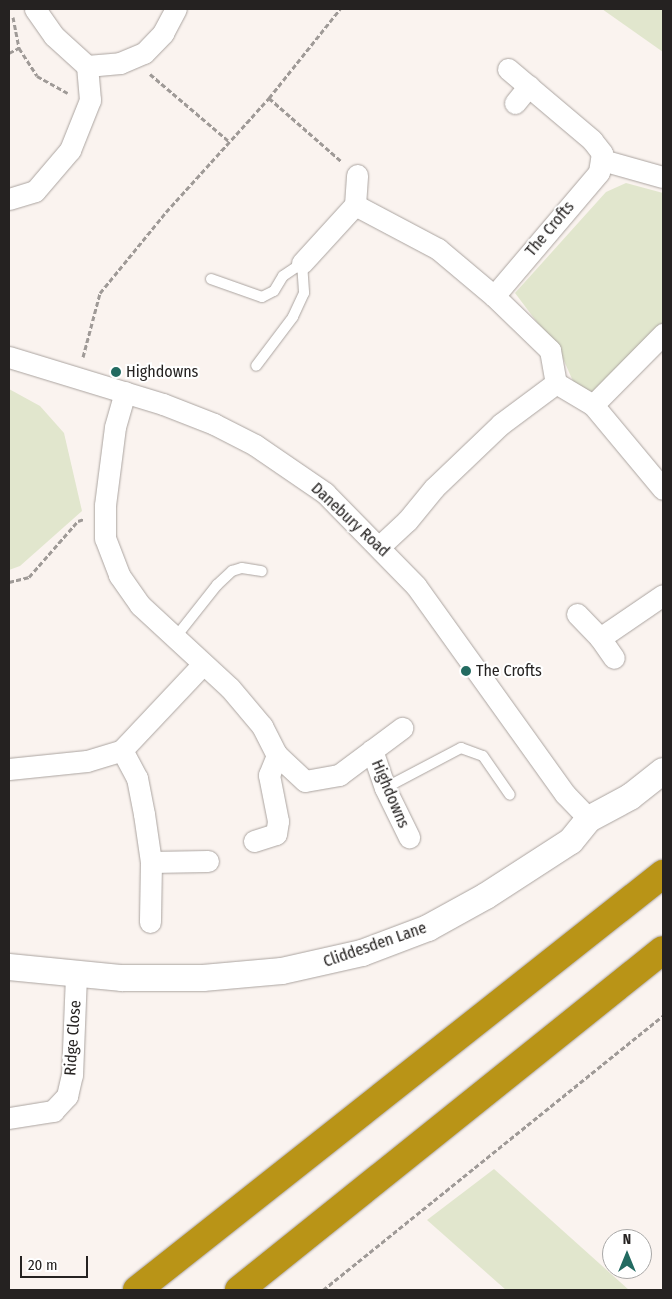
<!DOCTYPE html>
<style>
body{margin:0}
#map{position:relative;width:672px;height:1299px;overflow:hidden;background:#faf3ef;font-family:"Fira Sans Condensed",sans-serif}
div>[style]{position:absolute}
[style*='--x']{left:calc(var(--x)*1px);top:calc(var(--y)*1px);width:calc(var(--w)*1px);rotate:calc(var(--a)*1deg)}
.green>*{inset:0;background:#e1e6cd}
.path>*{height:3px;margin-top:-1.5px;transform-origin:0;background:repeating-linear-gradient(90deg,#9f9a97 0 5px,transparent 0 7.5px)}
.roads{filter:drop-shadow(0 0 1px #aba4a0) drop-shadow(0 0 1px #aba4a0)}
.service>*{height:10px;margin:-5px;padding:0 5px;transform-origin:5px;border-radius:5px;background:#fff}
.minor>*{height:21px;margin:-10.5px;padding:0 10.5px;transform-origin:10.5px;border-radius:10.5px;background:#fff}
.tertiary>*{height:26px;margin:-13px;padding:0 13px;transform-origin:13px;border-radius:13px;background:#fff}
.motorway>*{height:28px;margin:-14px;padding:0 14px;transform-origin:14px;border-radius:14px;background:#b99417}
.dots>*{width:14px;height:14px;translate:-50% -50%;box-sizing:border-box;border:2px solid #fff;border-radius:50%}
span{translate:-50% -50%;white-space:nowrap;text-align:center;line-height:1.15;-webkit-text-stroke:4px #fff;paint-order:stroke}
.street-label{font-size:16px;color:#252221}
.poi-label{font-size:16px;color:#252221}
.left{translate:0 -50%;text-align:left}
.frame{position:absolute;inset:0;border:10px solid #252221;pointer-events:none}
.north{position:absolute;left:602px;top:1229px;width:50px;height:50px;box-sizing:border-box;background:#fff;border:1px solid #a8a7a6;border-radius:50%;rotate:0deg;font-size:14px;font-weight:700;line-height:20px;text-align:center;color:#252221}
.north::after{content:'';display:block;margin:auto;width:18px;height:22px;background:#236b61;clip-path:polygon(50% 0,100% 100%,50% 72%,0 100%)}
.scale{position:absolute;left:20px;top:1256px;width:68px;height:22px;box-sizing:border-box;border:2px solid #252221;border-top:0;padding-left:6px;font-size:15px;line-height:18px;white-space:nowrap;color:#252221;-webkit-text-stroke:4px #fff;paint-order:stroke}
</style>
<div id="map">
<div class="green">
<div style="clip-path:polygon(602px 9px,663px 9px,663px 52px)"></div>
<div style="clip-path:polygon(626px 183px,663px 193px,663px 322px,592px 392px,576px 388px,561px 354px,515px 293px,606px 192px)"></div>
<div style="clip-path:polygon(9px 389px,40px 406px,64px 433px,82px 511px,20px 566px,9px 570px)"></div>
<div style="clip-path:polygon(494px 1169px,629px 1290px,506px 1290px,427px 1220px)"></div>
</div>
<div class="path">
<div style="--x:13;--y:17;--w:32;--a:79"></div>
<div style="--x:19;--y:48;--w:33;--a:57"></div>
<div style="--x:37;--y:76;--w:35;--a:29"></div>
<div style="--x:9;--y:53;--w:11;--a:-27"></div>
<div style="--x:150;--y:74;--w:105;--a:40.4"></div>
<div style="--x:269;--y:98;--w:97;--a:41.2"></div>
<div style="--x:83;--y:357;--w:66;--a:-75.1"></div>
<div style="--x:100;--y:293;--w:104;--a:-50.8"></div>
<div style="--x:166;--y:212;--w:154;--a:-47.9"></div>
<div style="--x:269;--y:98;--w:114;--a:-51.4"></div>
<div style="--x:9;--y:582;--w:21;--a:-14"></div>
<div style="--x:29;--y:577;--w:74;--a:-48.8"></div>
<div style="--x:78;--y:521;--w:6;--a:-18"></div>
<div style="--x:323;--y:1290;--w:437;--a:-38.9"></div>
</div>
<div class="roads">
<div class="service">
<div style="--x:211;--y:279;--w:54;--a:19.4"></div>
<div style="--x:262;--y:297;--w:13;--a:-27"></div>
<div style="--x:274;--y:291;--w:17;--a:-59"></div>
<div style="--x:283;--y:276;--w:23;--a:-34"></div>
<div style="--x:302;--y:263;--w:30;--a:86"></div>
<div style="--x:304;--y:293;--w:26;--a:115"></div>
<div style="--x:293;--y:317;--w:61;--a:127.1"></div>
<div style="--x:175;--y:638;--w:68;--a:-51.6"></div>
<div style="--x:217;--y:585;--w:21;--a:-43"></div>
<div style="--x:232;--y:571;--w:10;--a:-17"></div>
<div style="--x:242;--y:568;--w:20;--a:9"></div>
<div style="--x:385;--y:788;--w:86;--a:-27.8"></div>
<div style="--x:461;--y:748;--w:23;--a:20"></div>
<div style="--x:483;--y:756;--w:47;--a:55.3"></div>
</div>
<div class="minor">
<div style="--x:35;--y:9;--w:33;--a:55"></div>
<div style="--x:54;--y:36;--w:45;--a:42.3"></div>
<div style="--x:87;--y:66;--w:33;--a:-5"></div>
<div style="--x:120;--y:63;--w:26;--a:-23"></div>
<div style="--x:144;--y:53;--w:28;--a:-46"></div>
<div style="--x:163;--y:33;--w:27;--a:-62"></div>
<div style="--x:515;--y:103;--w:22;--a:-51"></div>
<div style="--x:602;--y:160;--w:63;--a:15.6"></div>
<div style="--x:9;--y:199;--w:27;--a:-17"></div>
<div style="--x:35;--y:191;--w:54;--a:-49.5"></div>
<div style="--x:70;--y:150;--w:54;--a:-68.2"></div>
<div style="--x:90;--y:100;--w:34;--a:-95"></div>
<div style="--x:355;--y:205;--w:94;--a:27.9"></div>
<div style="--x:438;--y:249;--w:73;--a:40"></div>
<div style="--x:494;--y:296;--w:78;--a:44"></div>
<div style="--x:550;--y:350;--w:34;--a:80"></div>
<div style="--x:556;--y:383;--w:43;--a:30.7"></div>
<div style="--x:593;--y:405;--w:109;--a:50.2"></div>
<div style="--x:302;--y:263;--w:79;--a:-47.6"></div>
<div style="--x:355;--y:205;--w:30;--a:-86"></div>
<div style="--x:494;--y:296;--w:162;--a:-49.7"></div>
<div style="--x:599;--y:172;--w:19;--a:-81"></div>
<div style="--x:602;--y:153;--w:16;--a:-128"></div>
<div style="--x:592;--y:140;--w:110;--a:-139.8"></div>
<div style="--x:9;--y:357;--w:161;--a:17"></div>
<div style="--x:163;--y:404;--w:55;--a:21.4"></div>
<div style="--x:214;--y:424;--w:46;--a:27.1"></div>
<div style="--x:255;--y:445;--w:85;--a:34.4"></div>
<div style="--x:325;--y:493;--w:130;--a:45.6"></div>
<div style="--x:416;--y:586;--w:256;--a:54.4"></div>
<div style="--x:565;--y:794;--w:35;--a:46"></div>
<div style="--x:125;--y:392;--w:36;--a:106"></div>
<div style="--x:115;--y:427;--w:79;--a:97.3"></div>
<div style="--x:105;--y:505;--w:33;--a:90"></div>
<div style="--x:105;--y:538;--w:40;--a:69"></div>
<div style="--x:119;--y:575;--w:37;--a:55"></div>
<div style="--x:140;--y:605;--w:122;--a:42.7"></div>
<div style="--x:230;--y:688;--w:50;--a:49.9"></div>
<div style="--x:262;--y:726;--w:33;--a:63"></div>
<div style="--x:277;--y:755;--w:38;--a:43"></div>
<div style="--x:305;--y:781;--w:35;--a:-10"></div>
<div style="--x:339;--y:775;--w:79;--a:-36.7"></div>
<div style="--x:593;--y:405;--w:100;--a:-45.4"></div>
<div style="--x:380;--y:546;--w:37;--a:-43"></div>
<div style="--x:407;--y:521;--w:43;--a:-50.7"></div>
<div style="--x:434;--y:488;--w:93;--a:-43.7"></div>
<div style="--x:501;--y:424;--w:69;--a:-36.7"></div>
<div style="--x:577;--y:614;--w:33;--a:46"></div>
<div style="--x:600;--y:638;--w:24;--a:55"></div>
<div style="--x:600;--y:638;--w:76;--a:-34.3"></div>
<div style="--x:122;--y:750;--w:32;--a:62"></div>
<div style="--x:137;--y:778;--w:37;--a:79"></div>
<div style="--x:144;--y:814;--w:49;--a:81.7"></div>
<div style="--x:151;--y:862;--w:60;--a:91"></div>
<div style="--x:372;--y:750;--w:40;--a:71.1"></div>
<div style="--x:385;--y:788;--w:55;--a:63.9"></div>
<div style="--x:9;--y:769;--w:78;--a:-5.9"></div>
<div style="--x:87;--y:761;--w:37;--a:-17"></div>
<div style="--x:122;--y:750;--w:118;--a:-46.7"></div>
<div style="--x:254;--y:841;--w:23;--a:-18"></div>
<div style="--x:276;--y:834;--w:13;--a:-81"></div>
<div style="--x:278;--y:821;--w:47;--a:-101.1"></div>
<div style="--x:269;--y:775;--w:22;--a:-68"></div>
<div style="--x:151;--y:862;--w:57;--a:-1"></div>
<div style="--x:9;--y:1118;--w:45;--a:-9"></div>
<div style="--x:53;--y:1111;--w:21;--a:-47"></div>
<div style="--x:67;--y:1096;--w:22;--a:-77"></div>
<div style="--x:72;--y:1075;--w:100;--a:-87.7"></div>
</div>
<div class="tertiary">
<div style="--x:9;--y:967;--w:114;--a:5.6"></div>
<div style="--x:122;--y:978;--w:81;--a:0"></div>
<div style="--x:203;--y:978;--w:79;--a:-5.1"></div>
<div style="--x:282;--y:971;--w:82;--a:-12.7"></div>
<div style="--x:362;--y:953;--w:71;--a:-20.7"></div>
<div style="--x:428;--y:928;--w:66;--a:-28.9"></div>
<div style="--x:486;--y:896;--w:101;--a:-32.9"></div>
<div style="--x:571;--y:841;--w:28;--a:-51"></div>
<div style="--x:589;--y:819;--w:47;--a:-28.2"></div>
<div style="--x:630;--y:797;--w:42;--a:-38.2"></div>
</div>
<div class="motorway">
<div style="--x:137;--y:1290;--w:671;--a:-38.34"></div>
<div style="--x:239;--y:1290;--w:543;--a:-38.73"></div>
</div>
</div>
<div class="dots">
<div style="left:116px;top:372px;background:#236b61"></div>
<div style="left:466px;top:671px;background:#236b61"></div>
</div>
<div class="street-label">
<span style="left:550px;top:229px;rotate:-50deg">The Crofts</span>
<span style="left:350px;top:520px;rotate:43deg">Danebury Road</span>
<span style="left:390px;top:794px;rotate:67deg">Highdowns</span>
<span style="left:375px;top:945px;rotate:-19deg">Cliddesden Lane</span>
<span style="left:73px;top:1038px;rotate:-86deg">Ridge Close</span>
</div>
<div class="poi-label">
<span class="left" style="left:126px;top:372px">Highdowns</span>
<span class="left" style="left:476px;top:671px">The Crofts</span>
</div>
<div class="frame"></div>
<div class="north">N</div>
<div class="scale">20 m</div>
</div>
